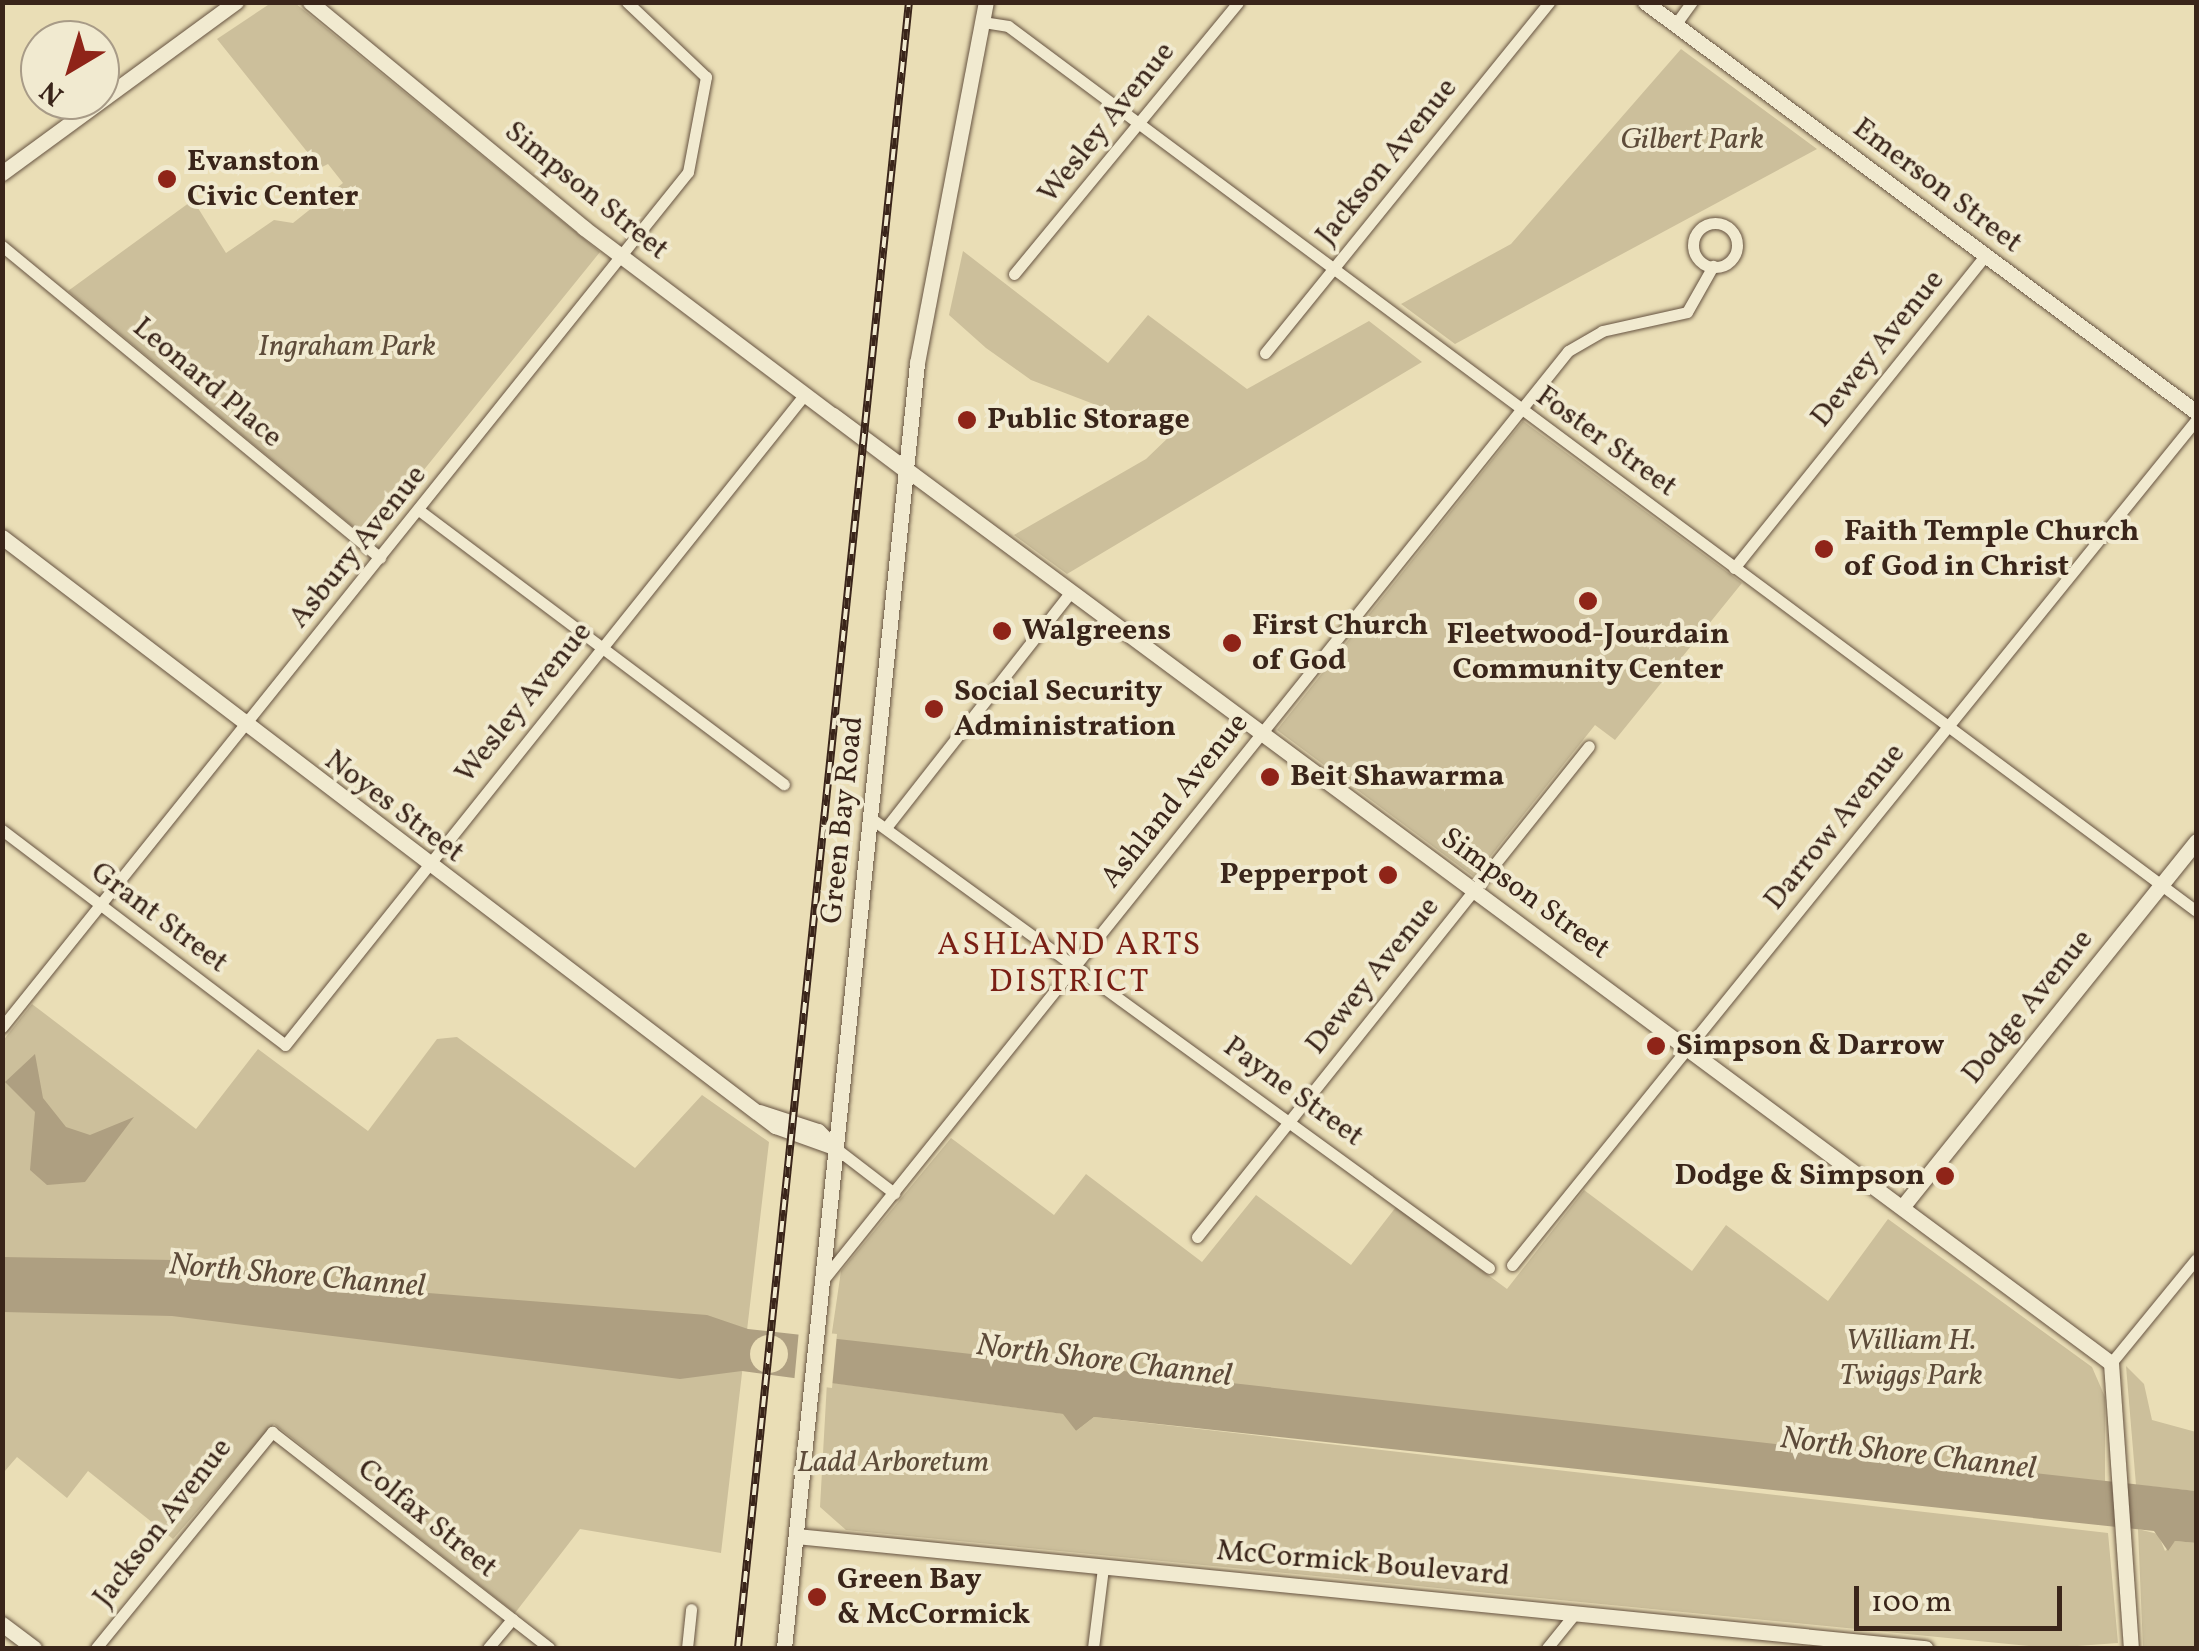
<!DOCTYPE html>
<style>
body{margin:0}
#map{position:relative;width:2199px;height:1651px;overflow:hidden;background:#eadeb6;font-family:Vollkorn,serif}
div>[style]{position:absolute}
[style*='--x']{left:calc(var(--x)*1px);top:calc(var(--y)*1px);width:calc(var(--w)*1px);rotate:calc(var(--a)*1deg)}
.green>*{inset:0;background:#ccbf9b}
.water>*{inset:0;background:#ae9f81}
.pier>*{inset:0;background:#eadeb6}
.round{border-radius:50%}
.roads{filter:drop-shadow(0 0 2px #665341) drop-shadow(0 0 2px #665341)}
.street>*{height:11px;margin:-5.5px;padding:0 5.5px;transform-origin:5.5px;border-radius:5.5px;background:#f1ead0}
.street>.ring{margin:-5.5px;padding:0;box-sizing:content-box;background:none;border:11px solid #f1ead0;border-radius:50%}
.secondary>*{height:15px;margin:-7.5px;padding:0 7.5px;transform-origin:7.5px;border-radius:7.5px;background:#f1ead0}
.rail>*{height:8px;margin-top:-4px;transform-origin:0;background:repeating-linear-gradient(90deg,#f1ead0 0 11px,#3a251a 0 22px);box-sizing:border-box;border-block:2px solid #3a251a}
.dots>*{width:28px;height:28px;translate:-50% -50%;box-sizing:border-box;border:5px solid #f1ead0;border-radius:50%}
span{translate:-50% -50%;white-space:nowrap;text-align:center;line-height:1.15;-webkit-text-stroke:8px #f1ead0;paint-order:stroke}
.street-label{font-size:30px;color:#3a251a}
.park-label{font-size:30px;color:#5e4c3a;font-style:italic}
.poi-label{font-size:30px;color:#3a251a;font-weight:700}
.left{translate:0 -50%;text-align:left}
.right{translate:-100% -50%;text-align:right}
.neighbourhood-label{font-size:32px;color:#7a1f14;letter-spacing:2.5px}
.water-label{font-size:32px;color:#5d4a39;font-style:italic}
.frame{position:absolute;inset:0;border:5px solid #3a251a;pointer-events:none}
.north{position:absolute;left:20px;top:20px;width:100px;height:100px;box-sizing:border-box;background:#f1ead0;border:2px solid #a89b87;border-radius:50%;rotate:218deg;font-size:28px;font-weight:700;line-height:40px;text-align:center;color:#3a251a}
.north::after{content:'';display:block;margin:auto;width:35px;height:45px;background:#8f2418;clip-path:polygon(50% 0,100% 100%,50% 72%,0 100%)}
.scale{position:absolute;left:1854px;top:1586px;width:208px;height:45px;box-sizing:border-box;border:5px solid #3a251a;border-top:0;padding-left:12px;font-size:30px;line-height:35px;white-space:nowrap;color:#3a251a;-webkit-text-stroke:8px #f1ead0;paint-order:stroke}
</style>
<div id="map">
<div class="green">
<div style="clip-path:polygon(271px 3px,295px 3px,600px 252px,368px 539px,68px 291px,193px 200px,226px 253px,274px 220px,293px 223px,343px 183px,328px 164px,320px 168px,217px 39px)"></div>
<div style="clip-path:polygon(1681px 49px,1817px 149px,1455px 344px,1401px 304px,1511px 244px)"></div>
<div style="clip-path:polygon(963px 251px,1108px 363px,1148px 315px,1247px 389px,1369px 321px,1422px 362px,1067px 574px,1014px 535px,1146px 459px,1172px 434px,1031px 380px,986px 348px,949px 315px)"></div>
<div style="clip-path:polygon(1523px 421px,1742px 583px,1615px 740px,1595px 725px,1474px 877px,1277px 730px)"></div>
<div style="clip-path:polygon(32px 1004px,196px 1129px,258px 1049px,368px 1131px,437px 1039px,457px 1037px,635px 1168px,702px 1095px,769px 1142px,721px 1553px,580px 1529px,515px 1613px,274px 1424px,173px 1539px,88px 1471px,67px 1498px,17px 1457px,4px 1472px,2px 1042px)"></div>
<div style="clip-path:polygon(951px 1138px,1054px 1215px,1086px 1174px,1202px 1262px,1256px 1195px,1351px 1265px,1396px 1207px,1507px 1289px,1584px 1190px,1692px 1271px,1726px 1225px,1828px 1301px,1888px 1219px,2092px 1367px,2105px 1397px,2105px 1482px,831px 1339px,841px 1271px)"></div>
<div style="clip-path:polygon(2126px 1366px,2144px 1384px,2152px 1420px,2196px 1432px,2196px 1491px,2136px 1485px)"></div>
<div style="clip-path:polygon(827px 1382px,1064px 1414px,1076px 1431px,1094px 1417px,2108px 1533px,2118px 1643px,2050px 1648px,846px 1530px,820px 1507px)"></div>
<div style="clip-path:polygon(2138px 1529px,2158px 1534px,2165px 1551px,2175px 1541px,2196px 1543px,2196px 1648px,2143px 1648px)"></div>
</div>
<div class="water">
<div style="clip-path:polygon(35px 1054px,43px 1098px,66px 1127px,90px 1135px,134px 1117px,85px 1182px,47px 1185px,30px 1170px,35px 1112px,5px 1082px)"></div>
<div style="clip-path:polygon(2px 1257px,173px 1260px,378px 1289px,707px 1315px,748px 1329px,2196px 1491px,2196px 1543px,2175px 1541px,2168px 1551px,2154px 1531px,1094px 1417px,1076px 1431px,1063px 1414px,742px 1371px,680px 1379px,172px 1316px,3px 1312px)"></div>
</div>
<div class="pier">
<div style="clip-path:polygon(799px 1330px,837px 1334px,832px 1388px,794px 1383px)"></div>
<div class="round" style="left:750px;top:1335px;width:38px;height:38px"></div>
</div>
<div class="roads">
<div class="street">
<div style="--x:983;--y:22;--w:25;--a:9"></div>
<div style="--x:1008;--y:26;--w:1481;--a:36.68"></div>
<div style="--x:1675;--y:25;--w:29;--a:-54"></div>
<div class="ring" style="left:1693px;top:223px;width:33px;height:33px"></div>
<div style="--x:2;--y:246;--w:490;--a:39.5"></div>
<div style="--x:1014;--y:274;--w:352;--a:-50.5"></div>
<div style="--x:1265;--y:353;--w:452;--a:-51"></div>
<div style="--x:420;--y:511;--w:455;--a:36.9"></div>
<div style="--x:1734;--y:568;--w:400;--a:-51.2"></div>
<div style="--x:872;--y:819;--w:763;--a:36.04"></div>
<div style="--x:888;--y:825;--w:296;--a:-51.9"></div>
<div style="--x:2;--y:830;--w:355;--a:37.2"></div>
<div style="--x:285;--y:1045;--w:833;--a:-51.38"></div>
<div style="--x:2;--y:1027;--w:1096;--a:-51.26"></div>
<div style="--x:688;--y:172;--w:97;--a:-79.3"></div>
<div style="--x:706;--y:77;--w:109;--a:-136.5"></div>
<div style="--x:834;--y:1147;--w:76;--a:37.5"></div>
<div style="--x:1197;--y:1237;--w:628;--a:-51.4"></div>
<div style="--x:1512;--y:1265;--w:1087;--a:-51.01"></div>
<div style="--x:823;--y:1280;--w:1191;--a:-51.27"></div>
<div style="--x:1568;--y:351;--w:39;--a:-30"></div>
<div style="--x:1602;--y:331;--w:87;--a:-12.6"></div>
<div style="--x:1687;--y:312;--w:53;--a:-60.5"></div>
<div style="--x:2111;--y:1363;--w:134;--a:-50.7"></div>
<div style="--x:96;--y:1648;--w:279;--a:-50.8"></div>
<div style="--x:272;--y:1432;--w:351;--a:37.9"></div>
<div style="--x:488;--y:1648;--w:38;--a:-50"></div>
<div style="--x:687;--y:1648;--w:39;--a:-84"></div>
<div style="--x:1093;--y:1648;--w:81;--a:-82.9"></div>
<div style="--x:1547;--y:1648;--w:46;--a:-51.1"></div>
</div>
<div class="secondary">
<div style="--x:310;--y:2;--w:355;--a:39.5"></div>
<div style="--x:584;--y:228;--w:399;--a:37"></div>
<div style="--x:1645;--y:2;--w:687;--a:36.65"></div>
<div style="--x:2;--y:173;--w:290;--a:-36.2"></div>
<div style="--x:833;--y:415;--w:1591;--a:36.57"></div>
<div style="--x:2111;--y:1363;--w:286;--a:86"></div>
<div style="--x:2;--y:537;--w:972;--a:37.31"></div>
<div style="--x:775;--y:1126;--w:63;--a:19.6"></div>
<div style="--x:759;--y:1112;--w:62;--a:17.9"></div>
<div style="--x:818;--y:1131;--w:23;--a:45"></div>
<div style="--x:1903;--y:1206;--w:468;--a:-51.2"></div>
<div style="--x:796;--y:1536;--w:1135;--a:5.67"></div>
<div style="--x:2;--y:1624;--w:40;--a:37"></div>
<div style="--x:784;--y:1648;--w:1292;--a:-84.09"></div>
<div style="--x:917;--y:363;--w:368;--a:-79.2"></div>
</div>
</div>
<div class="rail">
<div style="--x:738;--y:1648;--w:1655;--a:-84.07"></div>
</div>
<div class="dots">
<div style="left:167px;top:179px;background:#8f2418"></div>
<div style="left:967px;top:420px;background:#8f2418"></div>
<div style="left:1824px;top:549px;background:#8f2418"></div>
<div style="left:1588px;top:601px;background:#8f2418"></div>
<div style="left:1002px;top:631px;background:#8f2418"></div>
<div style="left:1232px;top:643px;background:#8f2418"></div>
<div style="left:934px;top:709px;background:#8f2418"></div>
<div style="left:1270px;top:777px;background:#8f2418"></div>
<div style="left:1388px;top:875px;background:#8f2418"></div>
<div style="left:1656px;top:1046px;background:#8f2418"></div>
<div style="left:1945px;top:1176px;background:#8f2418"></div>
<div style="left:817px;top:1597px;background:#8f2418"></div>
</div>
<div class="street-label">
<span style="left:1107px;top:123px;rotate:-51deg">Wesley Avenue</span>
<span style="left:1387px;top:162px;rotate:-51deg">Jackson Avenue</span>
<span style="left:1937px;top:186px;rotate:37deg">Emerson Street</span>
<span style="left:586px;top:191px;rotate:39deg">Simpson Street</span>
<span style="left:1878px;top:349px;rotate:-51deg">Dewey Avenue</span>
<span style="left:207px;top:383px;rotate:40deg">Leonard Place</span>
<span style="left:1606px;top:442px;rotate:36deg">Foster Street</span>
<span style="left:358px;top:547px;rotate:-51deg">Asbury Avenue</span>
<span style="left:524px;top:703px;rotate:-51deg">Wesley Avenue</span>
<span style="left:1175px;top:801px;rotate:-51deg">Ashland Avenue</span>
<span style="left:394px;top:807px;rotate:37deg">Noyes Street</span>
<span style="left:843px;top:820px;rotate:-84deg">Green Bay Road</span>
<span style="left:1835px;top:827px;rotate:-51deg">Darrow Avenue</span>
<span style="left:1525px;top:894px;rotate:36deg">Simpson Street</span>
<span style="left:159px;top:918px;rotate:37deg">Grant Street</span>
<span style="left:1373px;top:976px;rotate:-51deg">Dewey Avenue</span>
<span style="left:2028px;top:1007px;rotate:-51deg">Dodge Avenue</span>
<span style="left:1293px;top:1092px;rotate:36deg">Payne Street</span>
<span style="left:427px;top:1519px;rotate:39deg">Colfax Street</span>
<span style="left:163px;top:1523px;rotate:-52deg">Jackson Avenue</span>
<span style="left:1363px;top:1564px;rotate:5deg">McCormick Boulevard</span>
</div>
<div class="park-label">
<span style="left:1692px;top:140px">Gilbert Park</span>
<span style="left:347px;top:347px">Ingraham Park</span>
<span style="left:1911px;top:1358px">William H.<br>Twiggs Park</span>
<span style="left:893px;top:1463px">Ladd Arboretum</span>
</div>
<div class="poi-label">
<span class="left" style="left:187px;top:179px">Evanston<br>Civic Center</span>
<span class="left" style="left:987px;top:420px">Public Storage</span>
<span class="left" style="left:1844px;top:549px">Faith Temple Church<br>of God in Christ</span>
<span class="left" style="left:1252px;top:643px">First Church<br>of God</span>
<span class="left" style="left:1022px;top:631px">Walgreens</span>
<span style="left:1588px;top:652px">Fleetwood-Jourdain<br>Community Center</span>
<span class="left" style="left:954px;top:709px">Social Security<br>Administration</span>
<span class="left" style="left:1290px;top:777px">Beit Shawarma</span>
<span class="right" style="left:1368px;top:875px">Pepperpot</span>
<span class="left" style="left:1676px;top:1046px">Simpson &amp; Darrow</span>
<span class="right" style="left:1925px;top:1176px">Dodge &amp; Simpson</span>
<span class="left" style="left:837px;top:1597px">Green Bay<br>&amp; McCormick</span>
</div>
<div class="neighbourhood-label">
<span style="left:1070px;top:965px">ASHLAND ARTS<br>DISTRICT</span>
</div>
<div class="water-label">
<span style="left:297px;top:1277px;rotate:5deg">North Shore Channel</span>
<span style="left:1104px;top:1362px;rotate:7deg">North Shore Channel</span>
<span style="left:1908px;top:1455px;rotate:7deg">North Shore Channel</span>
</div>
<div class="frame"></div>
<div class="north">N</div>
<div class="scale">100 m</div>
</div>
